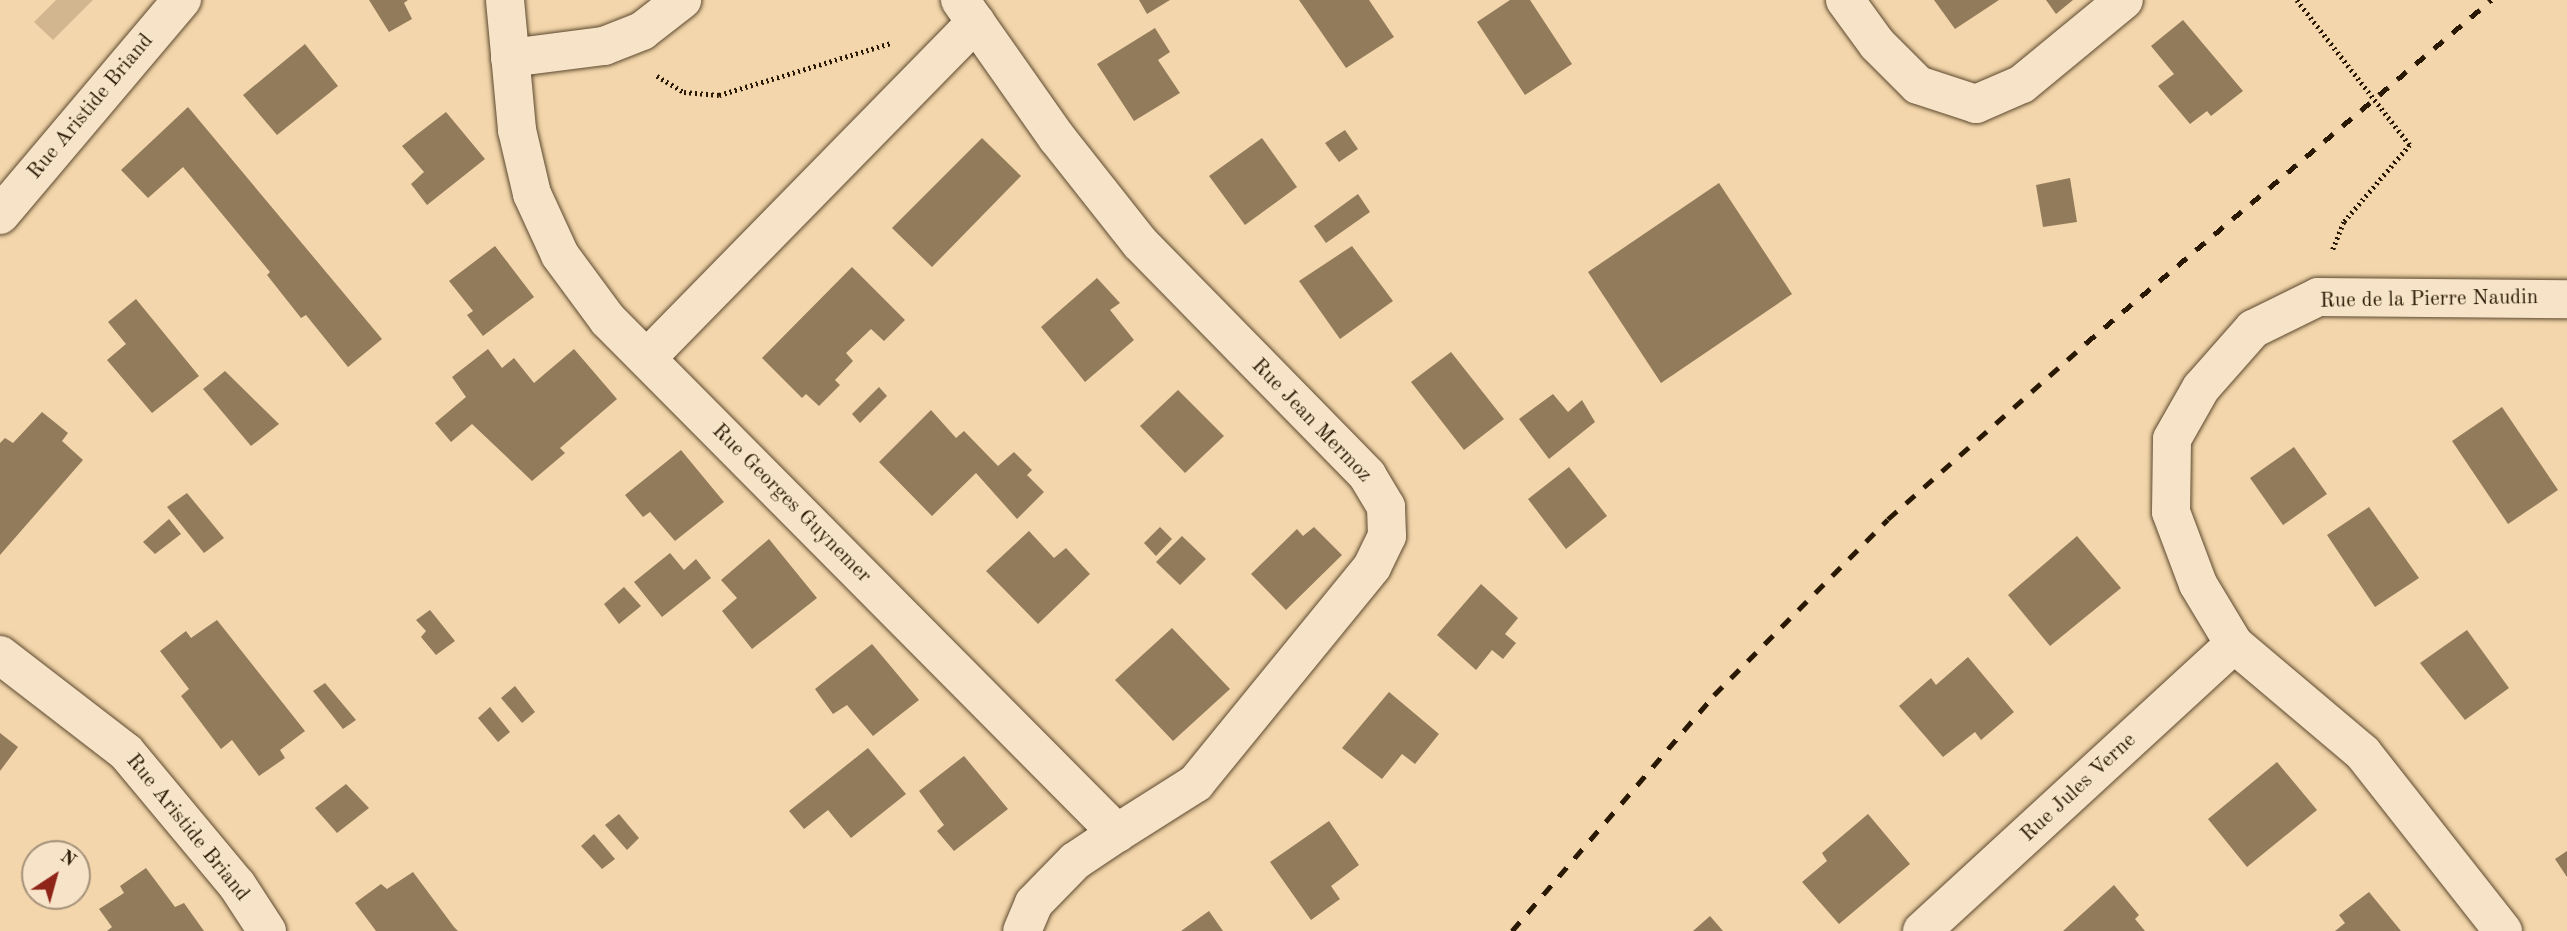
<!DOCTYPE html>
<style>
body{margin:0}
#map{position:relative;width:2567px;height:931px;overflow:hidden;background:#f3d6ab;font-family:"Old Standard TT",serif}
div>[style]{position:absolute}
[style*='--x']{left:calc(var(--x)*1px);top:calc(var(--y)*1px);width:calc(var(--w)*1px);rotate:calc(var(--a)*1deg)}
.green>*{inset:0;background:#d1b68f}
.building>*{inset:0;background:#927b5b}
.path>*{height:4.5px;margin-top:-2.25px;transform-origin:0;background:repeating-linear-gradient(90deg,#291804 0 2px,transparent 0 5.5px)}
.roads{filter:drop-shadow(0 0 2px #5c482e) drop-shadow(0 0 2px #5c482e)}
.street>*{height:38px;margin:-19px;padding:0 19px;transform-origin:19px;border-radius:19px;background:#f7e4c8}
.secondary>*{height:38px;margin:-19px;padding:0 19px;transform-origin:19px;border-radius:19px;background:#f7e4c8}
.rail>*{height:5px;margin-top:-2.5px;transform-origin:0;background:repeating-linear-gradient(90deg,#291804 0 12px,transparent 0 24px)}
span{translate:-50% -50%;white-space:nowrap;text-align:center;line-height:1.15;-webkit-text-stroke:5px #f7e4c8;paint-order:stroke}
.street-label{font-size:21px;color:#291804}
.north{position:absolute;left:21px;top:840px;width:70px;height:70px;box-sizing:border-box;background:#f7e4c8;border:2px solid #a5927a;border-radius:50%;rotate:36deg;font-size:19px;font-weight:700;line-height:28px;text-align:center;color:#291804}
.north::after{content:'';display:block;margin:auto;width:24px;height:32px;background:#8f2418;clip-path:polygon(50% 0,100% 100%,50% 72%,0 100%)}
</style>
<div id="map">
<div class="green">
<div style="clip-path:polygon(56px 0,93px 0,53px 40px,34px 22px)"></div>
</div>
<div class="building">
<div style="clip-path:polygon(369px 0,408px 0,404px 3px,412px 19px,389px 32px)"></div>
<div style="clip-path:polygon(1139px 0,1170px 0,1147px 14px)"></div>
<div style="clip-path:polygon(1299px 0,1369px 0,1394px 37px,1346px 68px)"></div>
<div style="clip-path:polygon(1510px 0,1530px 0,1572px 64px,1525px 95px,1477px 22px)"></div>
<div style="clip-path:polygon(1934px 0,1999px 0,1955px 29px)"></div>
<div style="clip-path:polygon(2046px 0,2073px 0,2056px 14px)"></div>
<div style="clip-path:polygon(2183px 20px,2243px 91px,2211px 116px,2207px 111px,2190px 124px,2158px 86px,2174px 74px,2151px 46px)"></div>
<div style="clip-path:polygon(1155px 28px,1170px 52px,1158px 60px,1180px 93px,1134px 121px,1097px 64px)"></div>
<div style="clip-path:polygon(305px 44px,338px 86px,277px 135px,243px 95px)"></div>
<div style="clip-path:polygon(188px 107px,382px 339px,348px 367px,306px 315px,301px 318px,267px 275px,270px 272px,183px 167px,148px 198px,121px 170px)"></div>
<div style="clip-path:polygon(446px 112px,485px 159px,427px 205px,411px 184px,424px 172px,402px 146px)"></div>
<div style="clip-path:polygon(1345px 130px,1358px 149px,1339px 162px,1325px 143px)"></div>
<div style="clip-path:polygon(982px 138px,1021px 176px,932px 267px,892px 228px)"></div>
<div style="clip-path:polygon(1262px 138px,1297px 187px,1245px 225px,1209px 176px)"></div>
<div style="clip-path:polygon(2070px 178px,2077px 222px,2043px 227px,2036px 185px)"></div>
<div style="clip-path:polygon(1719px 183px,1792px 294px,1661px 383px,1588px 272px)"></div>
<div style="clip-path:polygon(1358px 194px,1370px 212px,1326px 243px,1314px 226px)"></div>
<div style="clip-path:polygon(495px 246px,534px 297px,483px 336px,467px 315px,473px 311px,449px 281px)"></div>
<div style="clip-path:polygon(1352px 246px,1393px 301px,1340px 339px,1299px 281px)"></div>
<div style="clip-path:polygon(852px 267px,905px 320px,884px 341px,871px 329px,846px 353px,853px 361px,835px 380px,840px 385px,819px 406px,806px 394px,802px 398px,762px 358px)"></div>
<div style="clip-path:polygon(1097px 278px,1120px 303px,1110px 310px,1134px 340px,1085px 382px,1041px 327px)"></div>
<div style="clip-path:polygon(136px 299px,199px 376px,152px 413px,107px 360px,126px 344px,108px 322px)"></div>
<div style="clip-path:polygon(488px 349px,502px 368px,514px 358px,534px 383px,574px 349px,617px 399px,560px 448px,565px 453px,532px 481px,472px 424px,451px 442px,435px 423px,466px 397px,452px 377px)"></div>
<div style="clip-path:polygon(1451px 352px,1504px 419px,1464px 450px,1411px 382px)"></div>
<div style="clip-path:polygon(225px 371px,279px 424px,251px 446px,203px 389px)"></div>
<div style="clip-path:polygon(879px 387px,887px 396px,860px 423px,852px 414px)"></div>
<div style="clip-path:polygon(1178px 390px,1224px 436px,1185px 473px,1140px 426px)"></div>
<div style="clip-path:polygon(1553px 394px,1568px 412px,1582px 400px,1595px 422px,1549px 459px,1519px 419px)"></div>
<div style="clip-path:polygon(2502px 407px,2558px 490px,2508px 524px,2452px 441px)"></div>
<div style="clip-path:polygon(931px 410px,956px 438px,964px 431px,998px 466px,1014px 452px,1032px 470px,1027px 475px,1044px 492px,1017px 519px,976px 473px,932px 516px,879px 462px)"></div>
<div style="clip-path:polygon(42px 412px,68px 433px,62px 441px,83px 460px,0 555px,0 443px,5px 438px,13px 443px)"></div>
<div style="clip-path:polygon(2294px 447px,2327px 494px,2283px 525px,2250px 478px)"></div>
<div style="clip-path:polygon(681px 450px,724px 502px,675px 541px,650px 512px,643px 517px,625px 495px)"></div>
<div style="clip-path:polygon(1569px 467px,1607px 516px,1566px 549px,1528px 499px)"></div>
<div style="clip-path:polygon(187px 493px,224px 538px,204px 553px,167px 507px)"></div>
<div style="clip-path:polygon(2369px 507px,2419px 578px,2375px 607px,2327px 535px)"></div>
<div style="clip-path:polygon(169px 519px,181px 534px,155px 554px,143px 542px)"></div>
<div style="clip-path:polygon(1160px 527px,1172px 539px,1156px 556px,1144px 543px)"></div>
<div style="clip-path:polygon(1314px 527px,1342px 555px,1286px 610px,1251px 574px,1297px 529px,1303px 536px)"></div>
<div style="clip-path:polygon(1029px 531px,1054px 558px,1066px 548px,1090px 574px,1038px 624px,986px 571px)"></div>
<div style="clip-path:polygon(1182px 536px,1206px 559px,1180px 585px,1156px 562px)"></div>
<div style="clip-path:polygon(2077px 536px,2121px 588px,2050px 646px,2008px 595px)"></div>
<div style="clip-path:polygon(769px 539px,817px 598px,752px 649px,722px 611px,737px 598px,721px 580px)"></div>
<div style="clip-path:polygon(670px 553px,684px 570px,696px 559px,711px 578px,662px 617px,634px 582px)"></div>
<div style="clip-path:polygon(1481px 584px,1518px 618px,1505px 634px,1516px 643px,1503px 659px,1492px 650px,1476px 670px,1437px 635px)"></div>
<div style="clip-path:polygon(624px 587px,641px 606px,619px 624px,604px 604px)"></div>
<div style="clip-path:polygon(430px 610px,455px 641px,436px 655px,421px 637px,426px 631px,416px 620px)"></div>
<div style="clip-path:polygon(217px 620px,305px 731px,280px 750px,285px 758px,259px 776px,232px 740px,221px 749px,181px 696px,189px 689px,160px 651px,186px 631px,191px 638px)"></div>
<div style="clip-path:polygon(1172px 628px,1230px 689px,1173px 741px,1115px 680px)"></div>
<div style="clip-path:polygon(2467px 630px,2509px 688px,2465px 720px,2420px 663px)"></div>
<div style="clip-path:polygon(872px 644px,919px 700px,873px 736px,847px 705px,833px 714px,815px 689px)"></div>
<div style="clip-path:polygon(1968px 657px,2014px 712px,1981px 740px,1975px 732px,1943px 757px,1899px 706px,1931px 678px,1936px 685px)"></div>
<div style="clip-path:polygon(325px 683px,356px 720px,343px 729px,313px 691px)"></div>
<div style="clip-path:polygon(515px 686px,535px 712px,522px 723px,501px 698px)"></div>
<div style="clip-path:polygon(1389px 692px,1439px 734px,1415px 764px,1402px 754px,1382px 779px,1342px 748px)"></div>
<div style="clip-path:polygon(490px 707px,510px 732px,498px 742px,478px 718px)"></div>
<div style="clip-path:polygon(0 733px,18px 747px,0 771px)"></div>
<div style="clip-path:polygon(868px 748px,906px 794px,851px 838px,828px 810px,804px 829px,789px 811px)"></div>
<div style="clip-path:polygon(964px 756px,1008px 809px,954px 851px,937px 831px,944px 825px,919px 791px)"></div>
<div style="clip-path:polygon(2277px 762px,2317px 810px,2247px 867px,2208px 819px)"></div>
<div style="clip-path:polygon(346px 784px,369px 808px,337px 833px,315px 808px)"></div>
<div style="clip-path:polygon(619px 814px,639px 838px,627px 850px,605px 825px)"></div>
<div style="clip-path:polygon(1868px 814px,1910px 864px,1839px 924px,1802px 882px,1827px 861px,1822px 853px)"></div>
<div style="clip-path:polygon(1329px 821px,1359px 865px,1331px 886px,1340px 899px,1311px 920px,1270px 862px)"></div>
<div style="clip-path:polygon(594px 834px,615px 859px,602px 869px,581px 846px)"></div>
<div style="clip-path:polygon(2567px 851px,2567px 877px,2555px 859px)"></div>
<div style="clip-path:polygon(146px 868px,175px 907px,184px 903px,204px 931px,107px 931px,112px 927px,99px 909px,124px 893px,120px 886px)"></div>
<div style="clip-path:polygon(413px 872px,454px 927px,458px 931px,376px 931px,355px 903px,381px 884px,387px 889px)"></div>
<div style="clip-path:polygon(2114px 885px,2139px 915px,2135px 919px,2145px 931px,2063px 931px)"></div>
<div style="clip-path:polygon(2369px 892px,2401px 931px,2335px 931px,2345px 923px,2339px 915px)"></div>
<div style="clip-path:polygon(38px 896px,56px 896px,46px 905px)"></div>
<div style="clip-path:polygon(1209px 911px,1223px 931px,1181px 931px)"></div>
<div style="clip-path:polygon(1710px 916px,1723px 931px,1693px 931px)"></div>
</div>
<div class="path">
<div style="--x:2297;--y:0;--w:184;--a:52.1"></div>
<div style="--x:2410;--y:145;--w:101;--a:130.6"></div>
<div style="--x:2344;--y:222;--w:32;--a:112"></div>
<div style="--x:657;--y:76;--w:31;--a:31"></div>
<div style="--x:684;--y:92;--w:35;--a:5"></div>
<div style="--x:719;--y:95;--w:180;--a:-16.8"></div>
</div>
<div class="roads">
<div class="street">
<div style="--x:505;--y:0;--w:131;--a:84.7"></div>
<div style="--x:517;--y:130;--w:66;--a:76.8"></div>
<div style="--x:532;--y:194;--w:67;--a:65.3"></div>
<div style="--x:560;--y:255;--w:81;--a:53.6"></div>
<div style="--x:608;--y:320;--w:723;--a:45.22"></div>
<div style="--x:1117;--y:833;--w:50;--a:146.3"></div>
<div style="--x:1075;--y:861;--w:59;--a:134.3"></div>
<div style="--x:1034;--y:903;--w:30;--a:113"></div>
<div style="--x:960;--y:0;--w:169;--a:54.9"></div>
<div style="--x:1057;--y:138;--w:134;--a:51.7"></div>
<div style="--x:1140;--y:243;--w:325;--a:45.6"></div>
<div style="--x:1367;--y:475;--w:37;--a:59"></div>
<div style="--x:1386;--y:507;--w:29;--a:88"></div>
<div style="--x:1387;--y:536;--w:34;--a:116"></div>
<div style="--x:1372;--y:567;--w:279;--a:129.2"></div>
<div style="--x:1196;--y:783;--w:93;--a:147.7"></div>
<div style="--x:1845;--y:0;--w:54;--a:54"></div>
<div style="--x:1877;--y:44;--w:58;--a:45"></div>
<div style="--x:1918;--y:85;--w:61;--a:18.1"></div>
<div style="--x:1976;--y:104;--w:50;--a:-23.5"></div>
<div style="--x:2022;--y:84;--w:132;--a:-39.5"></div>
<div style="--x:510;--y:58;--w:95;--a:-7.3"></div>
<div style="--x:604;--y:46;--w:41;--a:-21.5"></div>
<div style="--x:642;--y:31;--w:51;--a:-37.8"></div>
<div style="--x:647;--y:358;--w:470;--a:-45.6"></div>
<div style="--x:0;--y:655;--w:159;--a:37.6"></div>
<div style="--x:126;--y:752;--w:173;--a:50.2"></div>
<div style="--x:237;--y:885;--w:55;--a:56.9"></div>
<div style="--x:1922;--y:931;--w:424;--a:-42.6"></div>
<div style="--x:2503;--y:931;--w:226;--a:-128.2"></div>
<div style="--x:2363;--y:753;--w:169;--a:-139.8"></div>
<div style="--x:2234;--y:644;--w:70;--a:-121"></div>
<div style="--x:2198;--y:584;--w:77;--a:-110.6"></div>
<div style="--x:2171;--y:512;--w:73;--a:-89.2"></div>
<div style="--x:2172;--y:439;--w:59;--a:-60.4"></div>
<div style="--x:2201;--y:388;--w:79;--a:-48.6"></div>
<div style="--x:2253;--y:329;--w:72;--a:-26.2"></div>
<div style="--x:2318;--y:297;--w:249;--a:0.5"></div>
</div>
<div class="secondary">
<div style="--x:0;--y:215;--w:282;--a:-49.8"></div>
</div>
</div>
<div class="rail">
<div style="--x:1512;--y:931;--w:311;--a:-49.4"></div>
<div style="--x:1714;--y:695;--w:247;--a:-45.3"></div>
<div style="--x:1888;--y:519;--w:265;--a:-41.6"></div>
<div style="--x:2086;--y:343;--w:531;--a:-40.26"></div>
</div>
<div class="street-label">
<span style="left:91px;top:107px;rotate:-50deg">Rue Aristide Briand</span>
<span style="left:2429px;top:300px;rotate:-1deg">Rue de la Pierre Naudin</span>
<span style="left:1311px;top:421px;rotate:46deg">Rue Jean Mermoz</span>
<span style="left:791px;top:504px;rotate:45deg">Rue Georges Guynemer</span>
<span style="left:2079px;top:788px;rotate:-43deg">Rue Jules Verne</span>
<span style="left:187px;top:828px;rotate:51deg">Rue Aristide Briand</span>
</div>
<div class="north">N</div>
</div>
